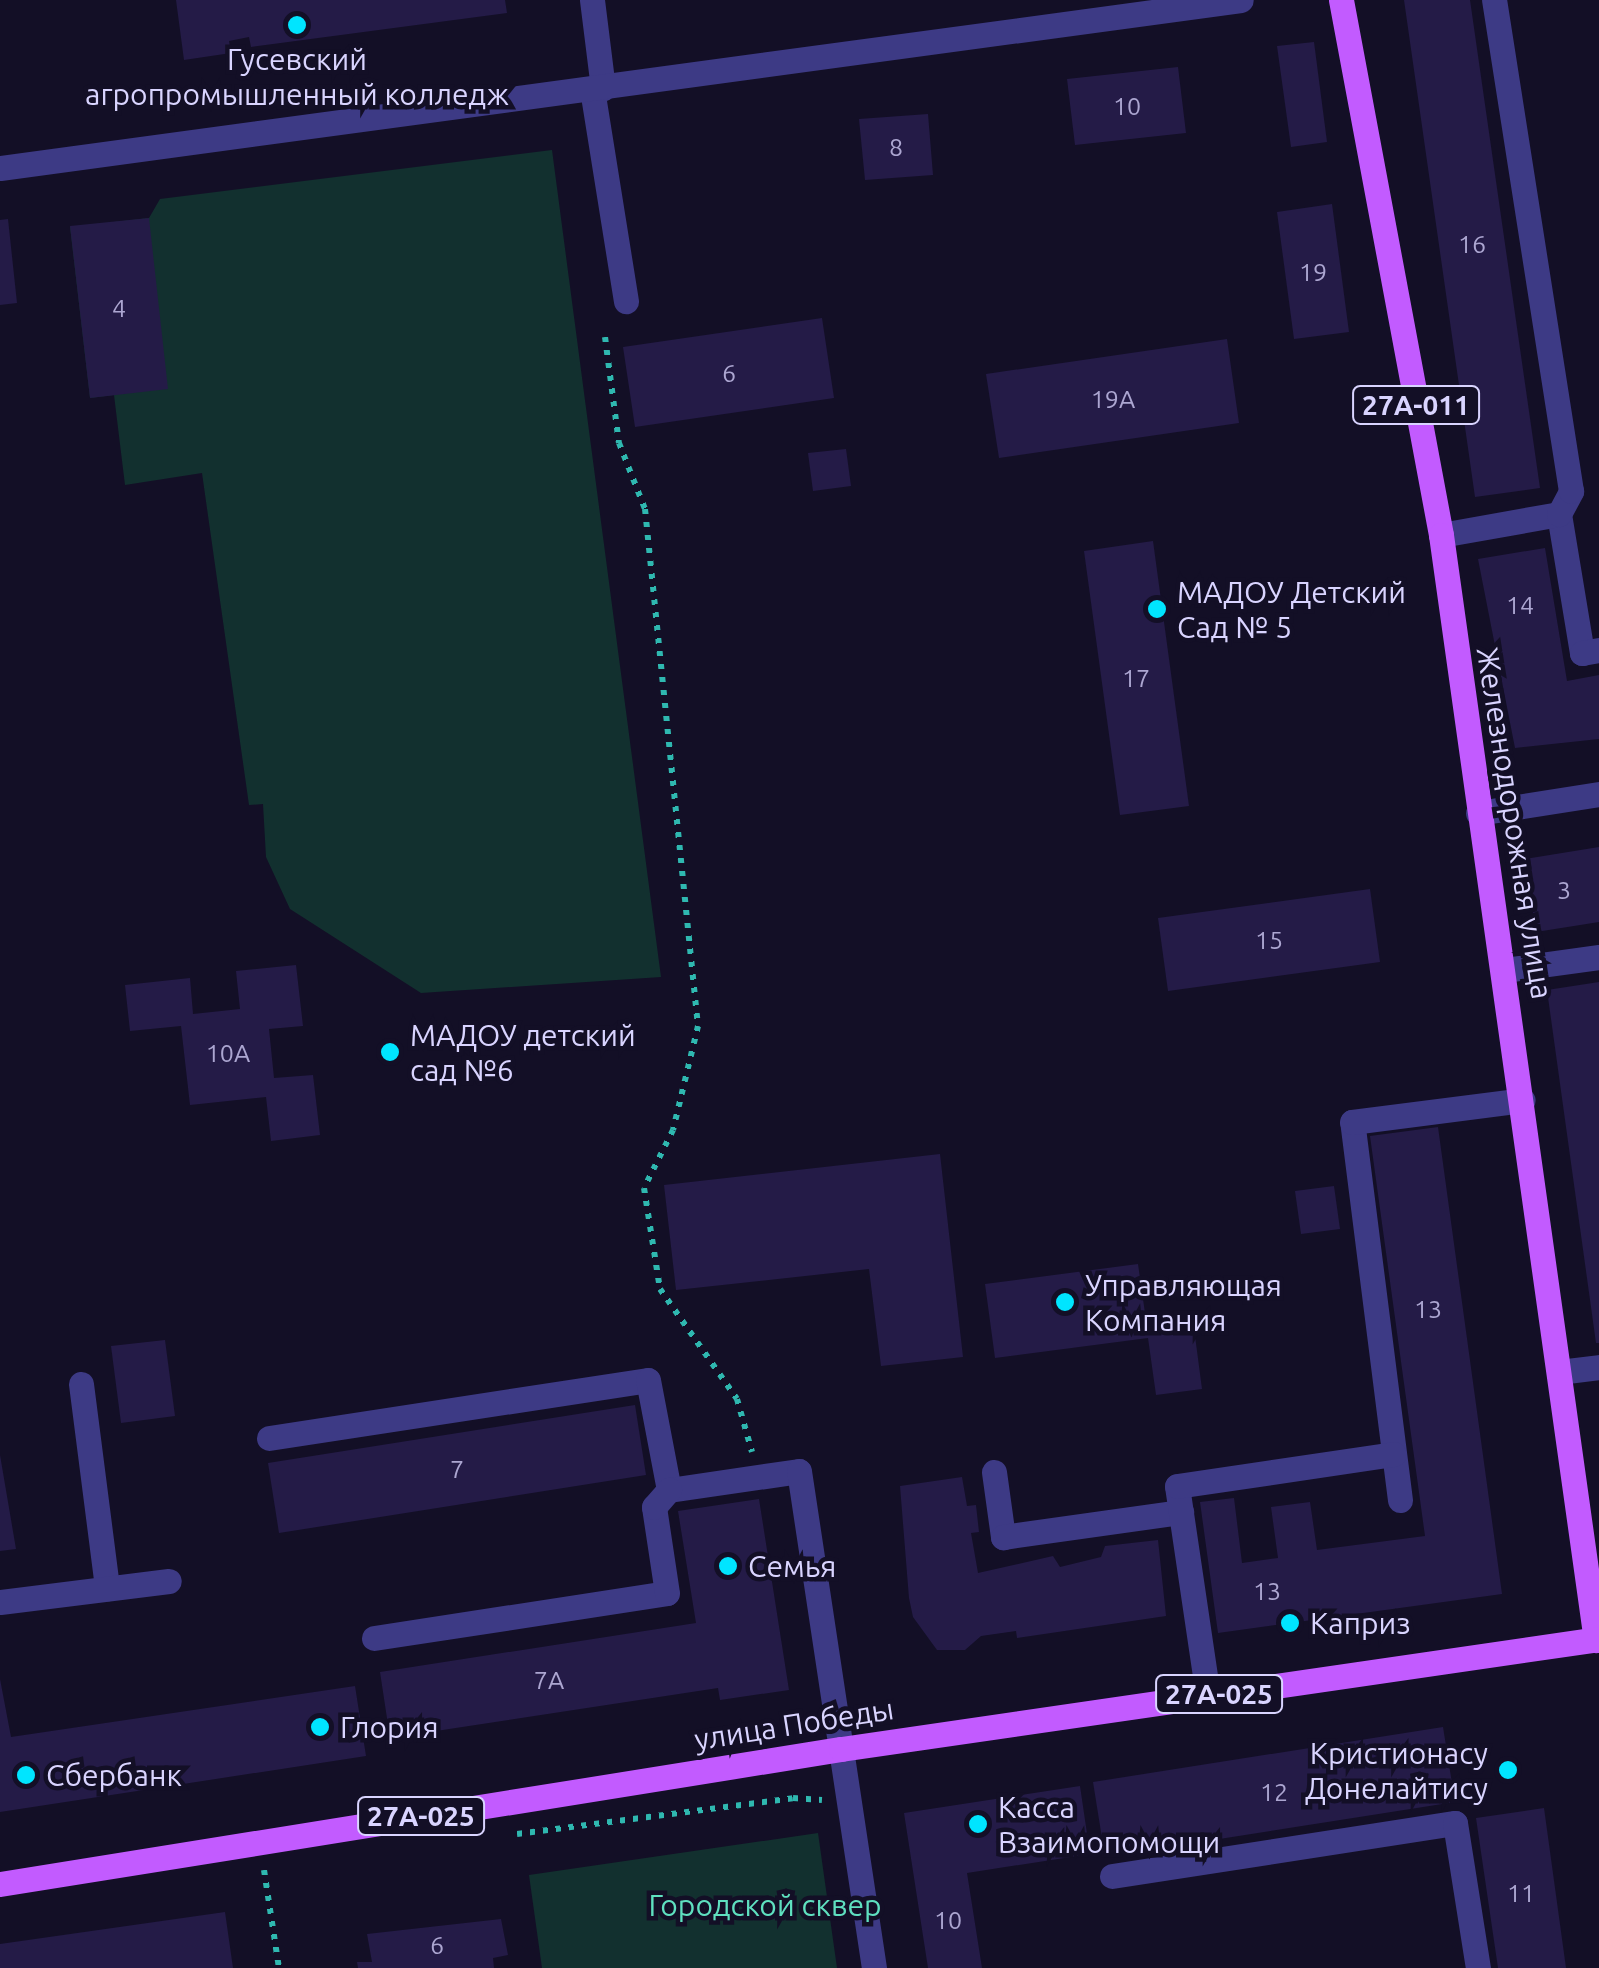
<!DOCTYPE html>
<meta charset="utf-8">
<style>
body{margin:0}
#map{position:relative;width:1599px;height:1968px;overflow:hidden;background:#130f26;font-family:Ubuntu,sans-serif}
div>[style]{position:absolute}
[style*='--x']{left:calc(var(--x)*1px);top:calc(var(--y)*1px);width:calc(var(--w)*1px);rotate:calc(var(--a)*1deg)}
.green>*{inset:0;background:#12302f}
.building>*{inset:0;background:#241b47}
.path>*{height:6px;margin-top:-3px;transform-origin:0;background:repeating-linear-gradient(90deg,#2fb8b0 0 5px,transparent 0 13px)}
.minor>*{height:25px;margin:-12.5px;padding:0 12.5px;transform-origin:12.5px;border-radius:12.5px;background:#3d3a85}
.major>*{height:25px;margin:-12.5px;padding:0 12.5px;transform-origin:12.5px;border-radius:12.5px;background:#c25bff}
.dots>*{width:28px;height:28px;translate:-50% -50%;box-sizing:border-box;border:5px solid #130f26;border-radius:50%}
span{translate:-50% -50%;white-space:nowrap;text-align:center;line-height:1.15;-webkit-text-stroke:9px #130f26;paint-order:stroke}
.number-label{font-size:25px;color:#aca6d1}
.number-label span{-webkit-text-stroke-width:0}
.shield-label span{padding:2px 8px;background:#130f26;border:2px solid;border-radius:8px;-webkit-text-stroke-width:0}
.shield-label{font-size:28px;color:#d9d4ff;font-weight:700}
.poi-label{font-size:30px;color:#d9d4ff}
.left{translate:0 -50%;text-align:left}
.right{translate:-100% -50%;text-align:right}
.street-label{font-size:30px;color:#d9d4ff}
.park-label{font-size:30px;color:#5fe0c0}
</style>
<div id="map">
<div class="green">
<div style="clip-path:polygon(552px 150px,661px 977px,421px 993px,290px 909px,266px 857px,263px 804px,249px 805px,202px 473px,125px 485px,114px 395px,90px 398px,70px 227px,149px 218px,160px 199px)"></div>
<div style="clip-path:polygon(818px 1833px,837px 1968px,542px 1968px,529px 1875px)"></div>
</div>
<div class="building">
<div style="clip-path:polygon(176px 0,505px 0,507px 13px,251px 47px,249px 37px,229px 41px,231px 53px,184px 60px)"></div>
<div style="clip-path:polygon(1404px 0,1470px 0,1540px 488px,1475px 497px)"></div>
<div style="clip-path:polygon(1314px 42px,1327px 142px,1291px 147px,1277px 46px)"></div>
<div style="clip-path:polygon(1178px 67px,1186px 133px,1075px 145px,1067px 79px)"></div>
<div style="clip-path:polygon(928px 114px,933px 175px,865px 180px,859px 119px)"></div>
<div style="clip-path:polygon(1332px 204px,1349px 332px,1294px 339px,1277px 212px)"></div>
<div style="clip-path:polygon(149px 218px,168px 389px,90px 398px,70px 226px)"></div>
<div style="clip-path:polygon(8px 219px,17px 303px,0 305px,0 220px)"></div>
<div style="clip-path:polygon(822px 318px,834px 398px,635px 427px,623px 347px)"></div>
<div style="clip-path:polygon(1227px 339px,1239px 423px,999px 458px,986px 374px)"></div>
<div style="clip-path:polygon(846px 449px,851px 486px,813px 491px,808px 453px)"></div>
<div style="clip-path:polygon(1153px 541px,1189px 806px,1120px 815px,1084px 551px)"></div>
<div style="clip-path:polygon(1545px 548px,1567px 681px,1599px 675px,1599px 739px,1515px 748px,1478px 559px)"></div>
<div style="clip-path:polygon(1599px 847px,1599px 922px,1536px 932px,1525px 859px)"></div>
<div style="clip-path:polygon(1370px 889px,1380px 962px,1168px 991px,1158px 918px)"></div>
<div style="clip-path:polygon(296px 965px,303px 1026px,269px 1029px,274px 1078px,313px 1075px,320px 1135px,271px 1141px,266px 1097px,190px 1105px,181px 1026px,130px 1031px,125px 985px,190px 978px,193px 1014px,240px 1009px,236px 971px)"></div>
<div style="clip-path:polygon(1599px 982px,1599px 1343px,1596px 1343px,1547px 990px)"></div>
<div style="clip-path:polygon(1438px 1127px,1502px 1594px,1218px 1633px,1200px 1502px,1234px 1498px,1242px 1563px,1278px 1558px,1271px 1507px,1310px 1502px,1317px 1550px,1425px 1536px,1370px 1136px)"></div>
<div style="clip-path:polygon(940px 1154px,963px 1357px,881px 1366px,869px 1269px,676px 1290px,664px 1185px)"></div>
<div style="clip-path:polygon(1334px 1186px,1340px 1229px,1301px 1234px,1295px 1191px)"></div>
<div style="clip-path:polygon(1138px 1264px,1146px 1320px,1192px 1313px,1202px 1389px,1156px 1395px,1148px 1338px,995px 1358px,985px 1284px)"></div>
<div style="clip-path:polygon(165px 1340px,175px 1416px,121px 1423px,111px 1346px)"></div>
<div style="clip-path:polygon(635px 1405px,646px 1475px,279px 1533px,268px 1463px)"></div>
<div style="clip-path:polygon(0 1455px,16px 1549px,0 1551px)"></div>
<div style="clip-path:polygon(962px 1477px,967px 1506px,976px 1505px,979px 1532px,971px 1533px,978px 1573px,1053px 1556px,1060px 1567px,1101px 1557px,1105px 1546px,1158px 1540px,1166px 1616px,1017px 1638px,1016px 1631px,981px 1636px,965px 1650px,937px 1650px,913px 1617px,909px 1598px,900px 1486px)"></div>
<div style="clip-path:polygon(759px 1499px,789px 1690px,720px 1700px,718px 1688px,390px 1738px,380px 1672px,696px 1623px,678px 1511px)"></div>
<div style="clip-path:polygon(0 1679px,11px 1737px,355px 1686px,366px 1756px,0 1812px)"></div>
<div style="clip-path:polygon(1443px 1727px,1455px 1802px,1105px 1857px,1093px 1782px)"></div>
<div style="clip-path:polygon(1080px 1786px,1090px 1854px,967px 1873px,982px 1968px,928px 1968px,904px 1813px)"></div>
<div style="clip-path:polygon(1544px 1808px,1566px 1968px,1498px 1968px,1476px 1818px)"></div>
<div style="clip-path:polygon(225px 1912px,233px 1968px,0 1968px,0 1944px)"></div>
<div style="clip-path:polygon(501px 1919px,508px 1955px,493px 1958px,494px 1968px,358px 1968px,357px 1962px,372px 1962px,367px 1934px)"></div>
</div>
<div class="path">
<div style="--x:605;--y:337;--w:107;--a:82.5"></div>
<div style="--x:619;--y:443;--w:71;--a:68.5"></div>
<div style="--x:645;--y:509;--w:520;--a:84.15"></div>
<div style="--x:698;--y:1026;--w:107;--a:103.5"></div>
<div style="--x:673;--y:1130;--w:65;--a:116.6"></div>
<div style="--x:644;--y:1188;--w:102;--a:81"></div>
<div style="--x:660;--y:1289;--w:134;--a:55"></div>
<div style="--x:737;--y:1399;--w:55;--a:74.2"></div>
<div style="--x:517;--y:1834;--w:278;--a:-7.4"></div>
<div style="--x:793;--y:1798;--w:29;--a:4"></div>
<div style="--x:264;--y:1870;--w:99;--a:81.3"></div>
</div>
<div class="minor">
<div style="--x:592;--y:0;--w:89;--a:82.9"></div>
<div style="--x:592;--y:89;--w:215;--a:80.9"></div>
<div style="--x:0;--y:168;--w:1252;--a:-7.71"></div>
<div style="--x:1559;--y:514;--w:141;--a:80.6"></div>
<div style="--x:1582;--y:653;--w:17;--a:-10"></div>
<div style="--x:1441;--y:535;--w:120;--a:-10.1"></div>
<div style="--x:1559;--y:514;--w:26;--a:-62"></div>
<div style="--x:1571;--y:491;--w:497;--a:-98.9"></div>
<div style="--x:1478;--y:813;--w:122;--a:-8.9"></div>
<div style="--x:1505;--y:970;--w:95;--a:-7.9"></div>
<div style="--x:1559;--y:1372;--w:40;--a:-7.1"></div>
<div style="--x:81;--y:1384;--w:206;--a:82.7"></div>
<div style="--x:269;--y:1438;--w:383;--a:-8.7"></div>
<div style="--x:648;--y:1380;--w:112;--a:79.2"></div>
<div style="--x:669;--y:1490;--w:131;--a:-8.3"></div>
<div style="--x:799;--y:1471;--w:503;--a:81.42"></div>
<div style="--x:994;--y:1472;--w:66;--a:82.1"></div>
<div style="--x:1003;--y:1537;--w:180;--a:-8"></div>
<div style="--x:1400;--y:1500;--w:381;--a:-97.2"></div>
<div style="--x:1352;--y:1122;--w:172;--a:-7.3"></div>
<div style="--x:0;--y:1602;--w:170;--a:-7.1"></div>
<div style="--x:374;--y:1638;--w:296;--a:-8.7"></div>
<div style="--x:667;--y:1593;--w:87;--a:-98.6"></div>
<div style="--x:654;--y:1507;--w:23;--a:-49"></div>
<div style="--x:1208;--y:1696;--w:212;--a:-98.4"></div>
<div style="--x:1177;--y:1486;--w:219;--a:-8.4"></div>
<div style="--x:1112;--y:1876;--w:347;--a:-8.8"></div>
<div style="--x:1455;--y:1823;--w:147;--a:81"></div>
</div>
<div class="major">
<div style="--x:1341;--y:0;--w:544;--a:79.41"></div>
<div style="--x:1441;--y:535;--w:1116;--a:82.02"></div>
<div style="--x:0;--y:1884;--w:852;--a:-9.12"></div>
<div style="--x:841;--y:1749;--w:766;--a:-8.26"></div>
</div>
<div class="dots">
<div style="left:297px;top:25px;background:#00e5ff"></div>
<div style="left:1157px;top:609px;background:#00e5ff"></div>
<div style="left:390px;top:1052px;background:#00e5ff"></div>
<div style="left:1065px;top:1302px;background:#00e5ff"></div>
<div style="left:728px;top:1566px;background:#00e5ff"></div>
<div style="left:1290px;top:1623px;background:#00e5ff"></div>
<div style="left:320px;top:1727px;background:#00e5ff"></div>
<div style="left:1508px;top:1770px;background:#00e5ff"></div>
<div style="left:26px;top:1775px;background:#00e5ff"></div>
<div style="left:978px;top:1824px;background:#00e5ff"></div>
</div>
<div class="number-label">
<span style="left:1127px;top:106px">10</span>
<span style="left:896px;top:147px">8</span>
<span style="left:1472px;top:244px">16</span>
<span style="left:1313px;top:272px">19</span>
<span style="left:119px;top:308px">4</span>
<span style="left:729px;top:373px">6</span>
<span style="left:1113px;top:399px">19А</span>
<span style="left:1520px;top:605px">14</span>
<span style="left:1136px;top:678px">17</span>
<span style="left:1564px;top:890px">3</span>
<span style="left:1269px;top:940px">15</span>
<span style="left:228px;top:1053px">10А</span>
<span style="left:1428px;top:1309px">13</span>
<span style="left:457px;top:1469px">7</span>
<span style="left:1267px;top:1591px">13</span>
<span style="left:549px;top:1680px">7А</span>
<span style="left:1274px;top:1792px">12</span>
<span style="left:1521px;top:1893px">11</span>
<span style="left:948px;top:1920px">10</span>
<span style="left:437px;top:1945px">6</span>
</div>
<div class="shield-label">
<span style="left:1416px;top:405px">27А-011</span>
<span style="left:1219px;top:1694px">27А-025</span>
<span style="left:421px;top:1816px">27А-025</span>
</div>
<div class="poi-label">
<span style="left:297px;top:76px">Гусевский<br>агропромышленный колледж</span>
<span class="left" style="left:1177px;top:609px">МАДОУ Детский<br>Сад № 5</span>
<span class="left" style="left:410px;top:1052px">МАДОУ детский<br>сад №6</span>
<span class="left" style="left:1085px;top:1302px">Управляющая<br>Компания</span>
<span class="left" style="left:748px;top:1566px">Семья</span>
<span class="left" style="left:1310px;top:1623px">Каприз</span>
<span class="left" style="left:340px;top:1727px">Глория</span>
<span class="right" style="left:1488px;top:1770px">Кристионасу<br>Донелайтису</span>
<span class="left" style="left:46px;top:1775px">Сбербанк</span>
<span class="left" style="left:998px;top:1824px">Касса<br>Взаимопомощи</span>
</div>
<div class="street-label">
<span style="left:1515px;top:823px;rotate:81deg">Железнодорожная улица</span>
<span style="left:794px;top:1724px;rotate:-9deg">улица Победы</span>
</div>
<div class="park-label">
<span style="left:765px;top:1905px">Городской сквер</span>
</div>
</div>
